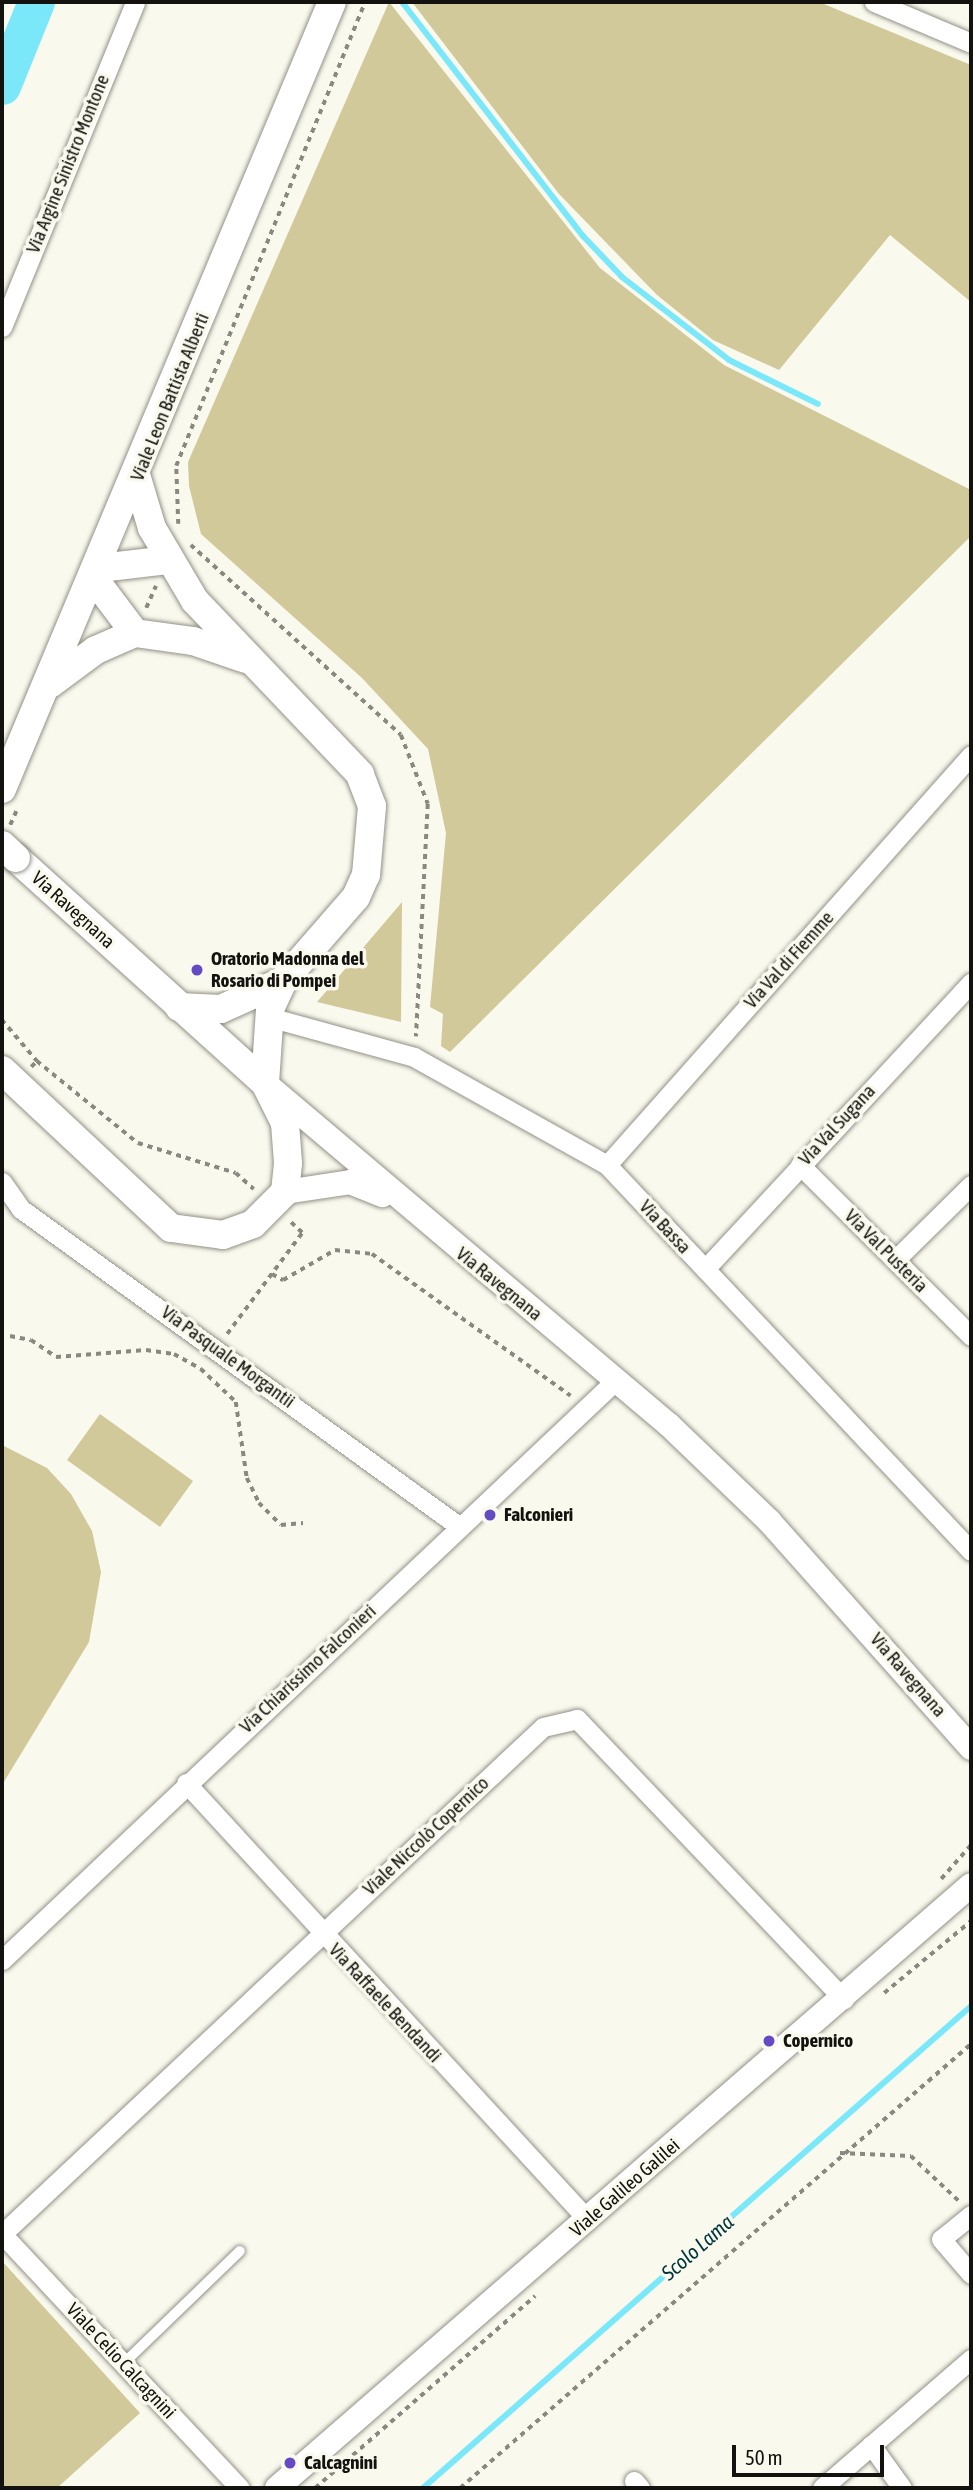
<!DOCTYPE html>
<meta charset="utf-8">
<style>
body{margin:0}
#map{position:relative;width:973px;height:2490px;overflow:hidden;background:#faf9ee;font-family:"Asap Condensed",sans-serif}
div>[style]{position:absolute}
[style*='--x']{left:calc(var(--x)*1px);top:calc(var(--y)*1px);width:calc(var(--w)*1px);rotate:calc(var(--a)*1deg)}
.green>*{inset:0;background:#d1c99a}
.stream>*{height:6px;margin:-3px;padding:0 3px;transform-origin:3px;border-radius:3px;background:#7be8fa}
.river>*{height:37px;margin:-18.5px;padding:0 18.5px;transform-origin:18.5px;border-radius:18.5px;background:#7be8fa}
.path>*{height:3.5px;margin-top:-1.75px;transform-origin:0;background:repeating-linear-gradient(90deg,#8a8981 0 5px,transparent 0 10px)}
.roads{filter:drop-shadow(0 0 2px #939187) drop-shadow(0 0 2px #939187)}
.service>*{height:10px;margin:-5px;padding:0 5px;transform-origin:5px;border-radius:5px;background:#fff}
.minor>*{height:19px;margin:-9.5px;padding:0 9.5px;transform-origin:9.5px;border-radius:9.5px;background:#fff}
.tertiary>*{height:24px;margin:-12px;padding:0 12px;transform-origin:12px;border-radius:12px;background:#fff}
.secondary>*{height:28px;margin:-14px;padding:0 14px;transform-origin:14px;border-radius:14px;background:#fff}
.bridges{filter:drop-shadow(0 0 2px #939187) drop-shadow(0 0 2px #939187)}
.secondary-bridge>*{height:28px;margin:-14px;padding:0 14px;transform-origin:14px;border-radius:14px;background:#fff}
.dots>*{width:19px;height:19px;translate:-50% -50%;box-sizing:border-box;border:4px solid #faf9ee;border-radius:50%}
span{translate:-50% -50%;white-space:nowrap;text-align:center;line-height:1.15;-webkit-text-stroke:7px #faf9ee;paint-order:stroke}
.street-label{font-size:19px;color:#13120e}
.poi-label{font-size:19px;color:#13120e;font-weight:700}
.left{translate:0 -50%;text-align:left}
.water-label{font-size:21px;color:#00353c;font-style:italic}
.frame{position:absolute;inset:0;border:4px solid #13120e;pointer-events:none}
.scale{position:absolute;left:732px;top:2445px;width:152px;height:32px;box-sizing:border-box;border:4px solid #13120e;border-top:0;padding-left:9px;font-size:21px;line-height:24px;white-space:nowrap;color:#13120e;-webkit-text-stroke:5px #faf9ee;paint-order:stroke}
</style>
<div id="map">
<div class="green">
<div style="clip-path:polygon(389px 2px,600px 268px,724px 365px,971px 490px,971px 536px,450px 1052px,441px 1046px,443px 1014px,430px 1007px,446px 833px,428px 749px,362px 678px,201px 534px,189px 486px,188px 462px)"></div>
<div style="clip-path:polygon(412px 2px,819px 2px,971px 65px,971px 302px,890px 235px,779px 370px,713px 340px,657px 295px,559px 194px)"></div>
<div style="clip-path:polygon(402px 902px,401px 1022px,317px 1002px)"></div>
<div style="clip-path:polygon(100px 1414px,193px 1481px,160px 1527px,67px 1460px)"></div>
<div style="clip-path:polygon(2px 1445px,47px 1468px,71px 1494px,92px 1531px,101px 1572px,89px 1642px,2px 1785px)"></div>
<div style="clip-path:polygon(2px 2261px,140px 2413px,57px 2488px,2px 2488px)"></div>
</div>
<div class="stream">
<div style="--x:402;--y:2;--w:296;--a:52.3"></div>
<div style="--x:583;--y:236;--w:57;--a:46.4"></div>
<div style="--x:622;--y:277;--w:135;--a:37.8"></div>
<div style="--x:729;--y:360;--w:99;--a:26.3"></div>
<div style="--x:423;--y:2488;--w:730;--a:-41.33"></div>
</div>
<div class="river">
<div style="--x:2;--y:86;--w:91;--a:-68"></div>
</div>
<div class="path">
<div style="--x:178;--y:524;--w:58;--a:-92"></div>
<div style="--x:176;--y:466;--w:501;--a:-67.84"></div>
<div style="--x:191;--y:545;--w:283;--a:42.1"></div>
<div style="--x:401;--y:735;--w:74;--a:68.6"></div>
<div style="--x:428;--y:804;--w:233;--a:92.9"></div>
<div style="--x:146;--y:608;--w:24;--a:-66"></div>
<div style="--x:10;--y:825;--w:17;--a:-66"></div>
<div style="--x:2;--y:1020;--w:54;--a:49.5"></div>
<div style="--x:31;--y:1067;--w:8;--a:-45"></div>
<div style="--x:37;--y:1061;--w:130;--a:39.1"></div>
<div style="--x:138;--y:1143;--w:102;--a:17"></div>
<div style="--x:236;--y:1173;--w:24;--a:42"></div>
<div style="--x:272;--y:1274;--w:13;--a:29"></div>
<div style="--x:283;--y:1280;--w:60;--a:-30"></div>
<div style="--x:335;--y:1250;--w:37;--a:6"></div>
<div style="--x:372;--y:1254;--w:244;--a:35.5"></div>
<div style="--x:227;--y:1334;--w:126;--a:-53.4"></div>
<div style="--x:302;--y:1233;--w:19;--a:-137"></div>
<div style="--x:10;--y:1336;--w:21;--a:11"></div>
<div style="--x:31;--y:1340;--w:30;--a:34"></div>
<div style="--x:56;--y:1357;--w:90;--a:-4.4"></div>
<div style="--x:146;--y:1350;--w:28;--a:8"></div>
<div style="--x:174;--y:1354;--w:31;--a:29"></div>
<div style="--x:201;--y:1369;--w:48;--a:43.3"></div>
<div style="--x:236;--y:1402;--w:77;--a:81.8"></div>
<div style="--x:247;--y:1478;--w:28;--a:64"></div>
<div style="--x:259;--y:1503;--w:31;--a:45"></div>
<div style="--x:281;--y:1525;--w:22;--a:-5"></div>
<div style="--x:941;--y:1879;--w:45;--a:-48.6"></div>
<div style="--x:884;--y:1993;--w:113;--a:-39.6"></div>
<div style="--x:840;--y:2153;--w:71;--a:2.4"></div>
<div style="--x:911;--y:2156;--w:66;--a:43.2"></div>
<div style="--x:315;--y:2488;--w:292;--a:-41.1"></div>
<div style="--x:460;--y:2488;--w:677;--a:-40.99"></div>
</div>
<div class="roads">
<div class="service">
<div style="--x:124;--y:2363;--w:161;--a:-44"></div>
</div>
<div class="minor">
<div style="--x:874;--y:2;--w:105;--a:22.9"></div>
<div style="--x:2;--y:327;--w:351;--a:-67.7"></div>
<div style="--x:280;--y:1020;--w:139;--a:15.4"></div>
<div style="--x:414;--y:1057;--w:221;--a:29.2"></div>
<div style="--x:607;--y:1165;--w:531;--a:46.68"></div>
<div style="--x:607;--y:1165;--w:548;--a:-48.4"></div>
<div style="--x:800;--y:1165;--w:242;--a:45"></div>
<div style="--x:2;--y:1182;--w:33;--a:55"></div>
<div style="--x:21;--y:1209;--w:542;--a:35.92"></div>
<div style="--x:895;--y:1260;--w:107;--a:-44.6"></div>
<div style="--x:705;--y:1269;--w:391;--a:-47.1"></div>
<div style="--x:186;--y:1783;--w:594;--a:47.39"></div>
<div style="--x:2;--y:1960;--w:845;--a:-43.37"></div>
<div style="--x:971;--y:2215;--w:38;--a:141"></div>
<div style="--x:941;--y:2239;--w:46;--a:49.4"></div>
<div style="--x:2;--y:2234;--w:741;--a:-43.14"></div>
<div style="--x:543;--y:1727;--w:35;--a:-13"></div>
<div style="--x:577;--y:1719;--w:387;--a:46.4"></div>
<div style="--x:2;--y:2234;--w:348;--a:46.9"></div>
<div style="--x:871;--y:2445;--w:53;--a:54.2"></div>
<div style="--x:634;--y:2481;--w:9;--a:49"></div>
<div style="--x:822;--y:2488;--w:197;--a:-40.9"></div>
</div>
<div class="tertiary">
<div style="--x:267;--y:1085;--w:527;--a:40.22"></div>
<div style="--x:669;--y:1425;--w:139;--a:43.8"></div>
<div style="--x:769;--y:1521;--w:304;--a:48.3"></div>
<div style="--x:285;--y:1192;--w:66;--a:-8.7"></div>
<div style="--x:350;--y:1182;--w:35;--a:22"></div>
<div style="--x:277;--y:2488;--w:919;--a:-40.99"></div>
</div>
<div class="secondary">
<div style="--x:100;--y:568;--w:68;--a:-6.7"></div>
<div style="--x:95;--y:580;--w:66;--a:53"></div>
<div style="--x:50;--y:684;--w:57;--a:-36.5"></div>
<div style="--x:96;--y:650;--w:43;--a:-23.6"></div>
<div style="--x:135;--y:633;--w:59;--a:7.9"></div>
<div style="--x:193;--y:641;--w:56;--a:18.8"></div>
<div style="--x:2;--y:789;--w:853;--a:-67.25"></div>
<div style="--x:16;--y:858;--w:336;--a:42.1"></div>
<div style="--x:179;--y:1007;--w:42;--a:2.7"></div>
<div style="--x:221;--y:1009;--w:68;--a:-24.3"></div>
<div style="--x:2;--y:1070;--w:231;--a:43.1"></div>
<div style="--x:171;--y:1228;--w:52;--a:7.7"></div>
<div style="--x:223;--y:1235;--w:32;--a:-20"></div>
<div style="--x:253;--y:1224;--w:45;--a:-45"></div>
<div style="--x:285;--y:1192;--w:29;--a:-84"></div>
<div style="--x:288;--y:1163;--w:40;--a:-94.3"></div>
<div style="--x:285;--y:1123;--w:45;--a:-116.6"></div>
<div style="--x:265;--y:1083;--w:74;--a:-86.1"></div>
<div style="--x:270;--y:1009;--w:31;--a:-65"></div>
<div style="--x:283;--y:981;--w:111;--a:-49"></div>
<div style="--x:356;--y:897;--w:24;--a:-66"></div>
<div style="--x:366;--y:875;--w:69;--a:-85"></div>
<div style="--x:372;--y:806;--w:34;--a:-111"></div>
<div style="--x:360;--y:774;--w:239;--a:-133.6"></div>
<div style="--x:195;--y:601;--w:85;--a:-120.5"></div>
<div style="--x:152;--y:528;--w:52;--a:-106.7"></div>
</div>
</div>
<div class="bridges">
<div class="secondary-bridge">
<div style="--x:2;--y:845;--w:19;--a:43"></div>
</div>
</div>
<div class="dots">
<div style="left:197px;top:970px;background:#644bc4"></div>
<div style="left:490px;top:1515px;background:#644bc4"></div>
<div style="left:769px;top:2041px;background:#644bc4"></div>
<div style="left:290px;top:2463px;background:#644bc4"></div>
</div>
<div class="street-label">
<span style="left:68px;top:164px;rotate:-68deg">Via Argine Sinistro Montone</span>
<span style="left:170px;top:397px;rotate:-68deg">Viale Leon Battista Alberti</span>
<span style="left:73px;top:910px;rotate:42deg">Via Ravegnana</span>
<span style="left:789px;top:960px;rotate:-48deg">Via Val di Fiemme</span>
<span style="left:837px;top:1125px;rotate:-47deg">Via Val Sugana</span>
<span style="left:665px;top:1227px;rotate:47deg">Via Bassa</span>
<span style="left:886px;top:1251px;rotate:45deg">Via Val Pusteria</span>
<span style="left:499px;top:1284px;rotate:39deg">Via Ravegnana</span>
<span style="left:228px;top:1357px;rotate:36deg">Via Pasquale Morgantii</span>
<span style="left:308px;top:1669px;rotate:-43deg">Via Chiarissimo Falconieri</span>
<span style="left:908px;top:1675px;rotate:49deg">Via Ravegnana</span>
<span style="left:426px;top:1836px;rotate:-43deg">Viale Niccolò Copernico</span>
<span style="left:385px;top:2003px;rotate:47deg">Via Raffaele Bendandi</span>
<span style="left:625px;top:2188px;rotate:-41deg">Viale Galileo Galilei</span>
<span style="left:121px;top:2361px;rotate:47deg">Viale Celio Calcagnini</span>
</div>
<div class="poi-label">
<span class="left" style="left:211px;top:970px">Oratorio Madonna del<br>Rosario di Pompei</span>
<span class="left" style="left:504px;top:1515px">Falconieri</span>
<span class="left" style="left:783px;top:2041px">Copernico</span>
<span class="left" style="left:304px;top:2463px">Calcagnini</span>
</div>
<div class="water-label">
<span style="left:697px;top:2247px;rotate:-41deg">Scolo Lama</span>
</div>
<div class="frame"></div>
<div class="scale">50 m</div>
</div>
